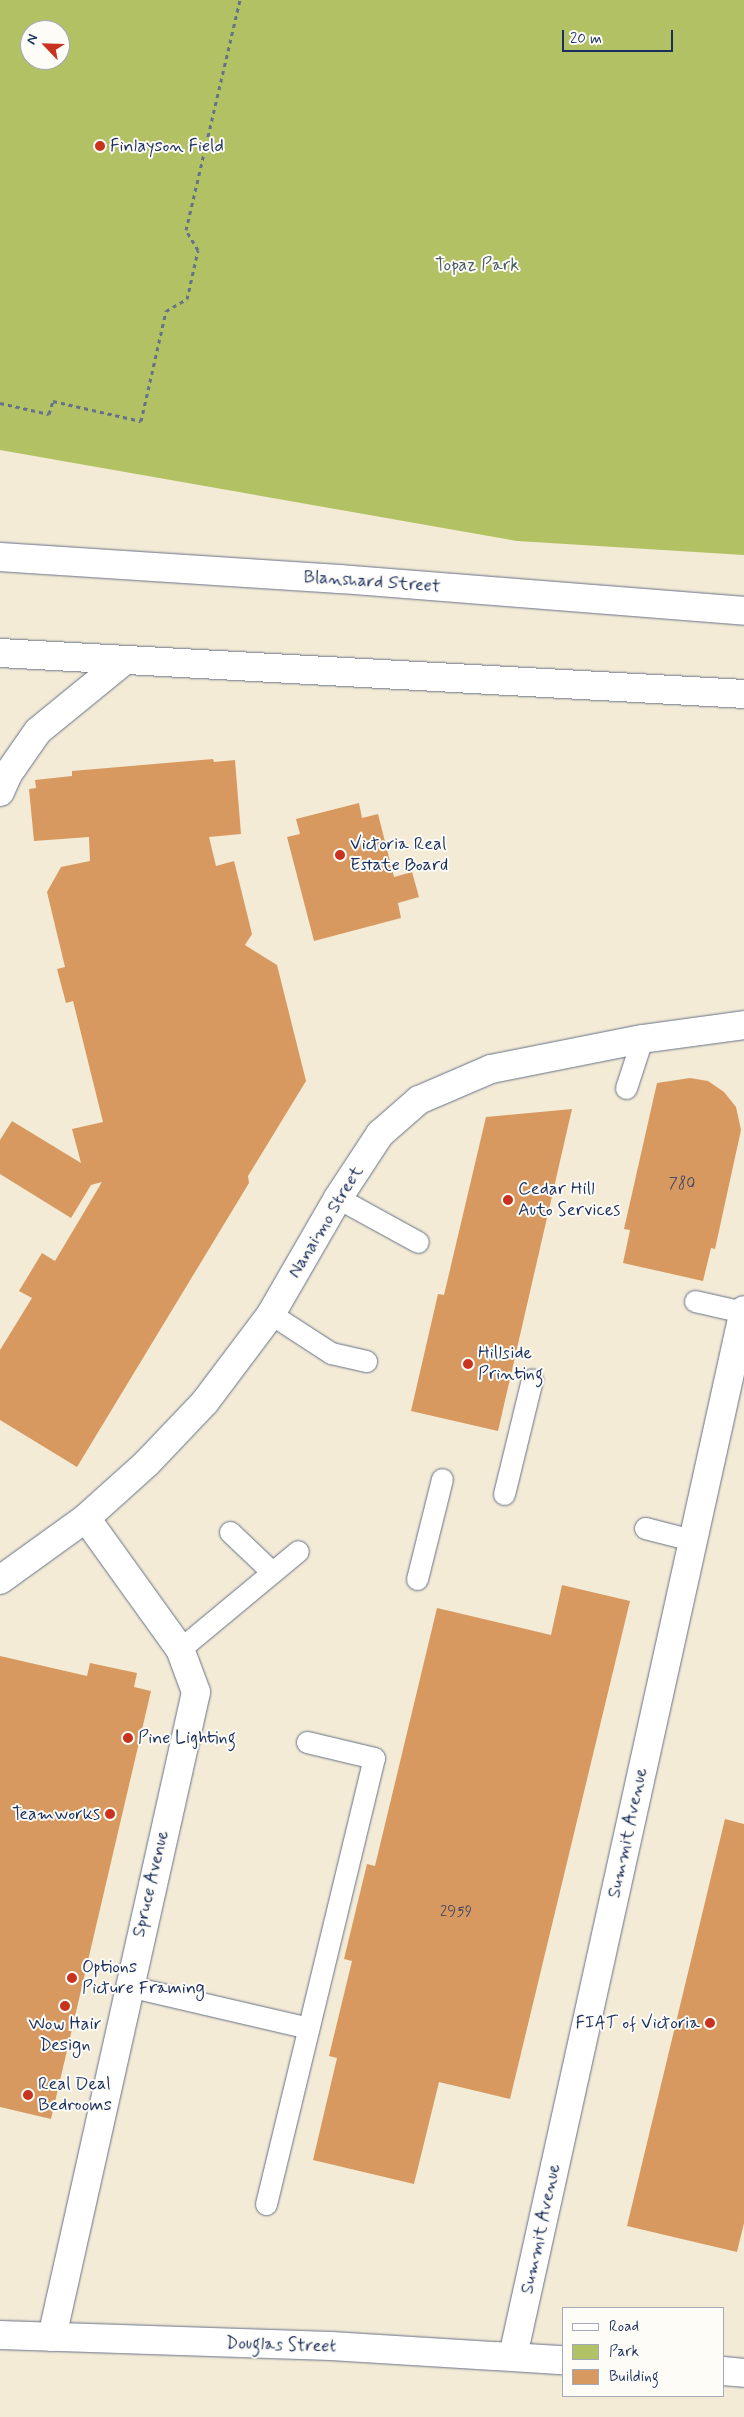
<!DOCTYPE html>
<style>
body{margin:0}
#map{position:relative;width:744px;height:2417px;overflow:hidden;background:#f3ebd6;font-family:Mynerve,sans-serif}
div>[style]{position:absolute}
[style*='--x']{left:calc(var(--x)*1px);top:calc(var(--y)*1px);width:calc(var(--w)*1px);rotate:calc(var(--a)*1deg)}
.green>*{inset:0;background:#b2c163}
.building>*{inset:0;background:#d89960}
.path>*{height:3px;margin-top:-1.5px;transform-origin:0;background:repeating-linear-gradient(90deg,#677188 0 4px,transparent 0 8px)}
.roads{filter:drop-shadow(0 0 1px #677188) drop-shadow(0 0 1px #677188)}
.lane>*{height:21px;margin:-10.5px;padding:0 10.5px;transform-origin:10.5px;border-radius:10.5px;background:#fff}
.street>*{height:28px;margin:-14px;padding:0 14px;transform-origin:14px;border-radius:14px;background:#fff}
.primary>*{height:28px;margin:-14px;padding:0 14px;transform-origin:14px;border-radius:14px;background:#fff}
.dots>*{width:14px;height:14px;translate:-50% -50%;box-sizing:border-box;border:2px solid #fdfcf7;border-radius:50%}
span{translate:-50% -50%;white-space:nowrap;text-align:center;line-height:1.15;-webkit-text-stroke:4px #fdfcf7;paint-order:stroke}
.number-label{font-size:15px;color:#4a4a5e}
.number-label span{-webkit-text-stroke-width:0}
.poi-label{font-size:18px;color:#1b2f5e}
.left{translate:0 -50%;text-align:left}
.right{translate:-100% -50%;text-align:right}
.park-label{font-size:18px;color:#485b60}
.street-label{font-size:18px;color:#1b2f5e}
.legend{position:absolute;left:562px;top:2307px;width:162px;height:90px;box-sizing:border-box;background:#fdfcf7;border:1px solid #a3aaba;margin:0;padding:6px 9px;list-style:none;font-size:15px;color:#1b2f5e}
.legend li{display:flex;align-items:center;gap:10px;height:25px}
.legend b{width:25px;border:1px solid #a3aaba}
.north{position:absolute;left:20px;top:20px;width:50px;height:50px;box-sizing:border-box;background:#fdfcf7;border:1px solid #a3aaba;border-radius:50%;rotate:294deg;font-size:14px;font-weight:700;line-height:20px;text-align:center;color:#1b2f5e}
.north::after{content:'';display:block;margin:auto;width:18px;height:22px;background:#c8321e;clip-path:polygon(50% 0,100% 100%,50% 72%,0 100%)}
.scale{position:absolute;left:562px;top:30px;width:111px;height:22px;box-sizing:border-box;border:2px solid #1b2f5e;border-top:0;padding-left:6px;font-size:15px;line-height:18px;white-space:nowrap;color:#1b2f5e;-webkit-text-stroke:4px #fdfcf7;paint-order:stroke}
</style>
<div id="map">
<div class="green">
<div style="clip-path:polygon(evenodd,0 0,744px 0,744px 555px,517px 541px,0 450px,0 0,30px 30px,60px 30px,60px 60px,30px 60px,30px 30px)"></div>
</div>
<div class="building">
<div style="clip-path:polygon(213px 759px,214px 762px,235px 760px,241px 834px,209px 837px,216px 866px,234px 861px,252px 934px,245px 945px,277px 965px,306px 1081px,248px 1176px,249px 1183px,77px 1467px,0 1420px,0 1350px,32px 1298px,19px 1291px,42px 1253px,55px 1261px,102px 1182px,91px 1185px,71px 1218px,0 1174px,0 1140px,12px 1121px,81px 1163px,72px 1129px,103px 1122px,73px 1001px,66px 1003px,57px 969px,65px 967px,47px 892px,61px 867px,90px 861px,89px 837px,34px 841px,29px 789px,36px 788px,35px 780px,72px 776px,72px 771px)"></div>
<div style="clip-path:polygon(359px 803px,362px 818px,378px 814px,394px 877px,412px 872px,419px 897px,398px 903px,401px 918px,314px 941px,287px 837px,300px 834px,296px 819px)"></div>
<div style="clip-path:polygon(690px 1078px,708px 1081px,724px 1092px,736px 1107px,741px 1130px,715px 1249px,711px 1248px,703px 1281px,623px 1263px,630px 1230px,624px 1229px,657px 1083px)"></div>
<div style="clip-path:polygon(572px 1109px,498px 1431px,411px 1411px,438px 1294px,444px 1295px,486px 1117px)"></div>
<div style="clip-path:polygon(562px 1585px,630px 1601px,510px 2099px,439px 2082px,414px 2184px,313px 2160px,337px 2058px,329px 2056px,352px 1961px,344px 1959px,367px 1864px,375px 1866px,437px 1608px,551px 1635px)"></div>
<div style="clip-path:polygon(0 1656px,87px 1676px,90px 1663px,137px 1673px,134px 1687px,151px 1691px,51px 2119px,0 2107px)"></div>
<div style="clip-path:polygon(725px 1819px,744px 1824px,744px 2223px,737px 2252px,627px 2226px)"></div>
</div>
<div class="path">
<div style="--x:0;--y:403;--w:50;--a:12.7"></div>
<div style="--x:49;--y:414;--w:14;--a:-73"></div>
<div style="--x:53;--y:401;--w:90;--a:12.8"></div>
<div style="--x:141;--y:421;--w:113;--a:-77.2"></div>
<div style="--x:166;--y:311;--w:24;--a:-30"></div>
<div style="--x:187;--y:299;--w:50;--a:-77.3"></div>
<div style="--x:198;--y:250;--w:23;--a:-121"></div>
<div style="--x:186;--y:230;--w:236;--a:-76.8"></div>
</div>
<div class="roads">
<div class="lane">
<div style="--x:626;--y:1088;--w:52;--a:-71.9"></div>
<div style="--x:338;--y:1198;--w:91;--a:28.8"></div>
<div style="--x:695;--y:1301;--w:49;--a:12.9"></div>
<div style="--x:271;--y:1314;--w:72;--a:33"></div>
<div style="--x:331;--y:1353;--w:36;--a:13"></div>
<div style="--x:504;--y:1494;--w:118;--a:-76.3"></div>
<div style="--x:645;--y:1528;--w:49;--a:14.3"></div>
<div style="--x:230;--y:1532;--w:58;--a:43.6"></div>
<div style="--x:417;--y:1579;--w:103;--a:-76"></div>
<div style="--x:180;--y:1649;--w:153;--a:-39.7"></div>
<div style="--x:128;--y:1986;--w:185;--a:13.1"></div>
<div style="--x:266;--y:2204;--w:459;--a:-76.4"></div>
<div style="--x:374;--y:1758;--w:69;--a:-166.6"></div>
</div>
<div class="street">
<div style="--x:0;--y:1580;--w:106;--a:-35.8"></div>
<div style="--x:86;--y:1518;--w:82;--a:-42"></div>
<div style="--x:147;--y:1463;--w:84;--a:-46.4"></div>
<div style="--x:205;--y:1402;--w:110;--a:-53.1"></div>
<div style="--x:271;--y:1314;--w:134;--a:-60"></div>
<div style="--x:338;--y:1198;--w:77;--a:-56.7"></div>
<div style="--x:380;--y:1134;--w:52;--a:-41.1"></div>
<div style="--x:419;--y:1100;--w:78;--a:-23.3"></div>
<div style="--x:491;--y:1069;--w:154;--a:-11.2"></div>
<div style="--x:642;--y:1039;--w:103;--a:-7.8"></div>
<div style="--x:52;--y:2337;--w:661;--a:-77.41"></div>
<div style="--x:196;--y:1692;--w:46;--a:-110.4"></div>
<div style="--x:180;--y:1649;--w:161;--a:-125.7"></div>
<div style="--x:513;--y:2356;--w:1071;--a:-77.55"></div>
</div>
<div class="primary">
<div style="--x:0;--y:557;--w:341;--a:3.7"></div>
<div style="--x:340;--y:579;--w:405;--a:4.5"></div>
<div style="--x:0;--y:653;--w:745;--a:3.15"></div>
<div style="--x:0;--y:792;--w:20;--a:-66"></div>
<div style="--x:8;--y:774;--w:52;--a:-55.1"></div>
<div style="--x:38;--y:731;--w:112;--a:-39.2"></div>
<div style="--x:0;--y:2335;--w:331;--a:1.9"></div>
<div style="--x:331;--y:2346;--w:232;--a:3.5"></div>
<div style="--x:723;--y:2371;--w:21;--a:5"></div>
</div>
</div>
<div class="dots">
<div style="left:100px;top:146px;background:#c8321e"></div>
<div style="left:340px;top:855px;background:#c8321e"></div>
<div style="left:508px;top:1200px;background:#c8321e"></div>
<div style="left:468px;top:1364px;background:#c8321e"></div>
<div style="left:128px;top:1738px;background:#c8321e"></div>
<div style="left:110px;top:1814px;background:#c8321e"></div>
<div style="left:72px;top:1978px;background:#c8321e"></div>
<div style="left:65px;top:2006px;background:#c8321e"></div>
<div style="left:710px;top:2023px;background:#c8321e"></div>
<div style="left:28px;top:2095px;background:#c8321e"></div>
</div>
<div class="number-label">
<span style="left:682px;top:1185px">780</span>
<span style="left:456px;top:1913px">2959</span>
</div>
<div class="poi-label">
<span class="left" style="left:110px;top:146px">Finlayson Field</span>
<span class="left" style="left:350px;top:855px">Victoria Real<br>Estate Board</span>
<span class="left" style="left:518px;top:1200px">Cedar Hill<br>Auto Services</span>
<span class="left" style="left:478px;top:1364px">Hillside<br>Printing</span>
<span class="left" style="left:138px;top:1738px">Pine Lighting</span>
<span class="right" style="left:100px;top:1814px">Teamworks</span>
<span class="left" style="left:82px;top:1978px">Options<br>Picture Framing</span>
<span class="right" style="left:700px;top:2023px">FIAT of Victoria</span>
<span style="left:65px;top:2035px">Wow Hair<br>Design</span>
<span class="left" style="left:38px;top:2095px">Real Deal<br>Bedrooms</span>
</div>
<div class="park-label">
<span style="left:477px;top:265px">Topaz Park</span>
</div>
<div class="street-label">
<span style="left:372px;top:582px;rotate:4deg">Blanshard Street</span>
<span style="left:326px;top:1222px;rotate:-59deg">Nanaimo Street</span>
<span style="left:628px;top:1833px;rotate:-78deg">Summit Avenue</span>
<span style="left:151px;top:1884px;rotate:-77deg">Spruce Avenue</span>
<span style="left:541px;top:2229px;rotate:-78deg">Summit Avenue</span>
<span style="left:281px;top:2345px;rotate:2deg">Douglas Street</span>
</div>
<ul class="legend">
<li><b style="height:6px;background:#fff"></b>Road</li>
<li><b style="height:14px;background:#b2c163"></b>Park</li>
<li><b style="height:14px;background:#d89960"></b>Building</li>
</ul>
<div class="north">N</div>
<div class="scale">20 m</div>
</div>
